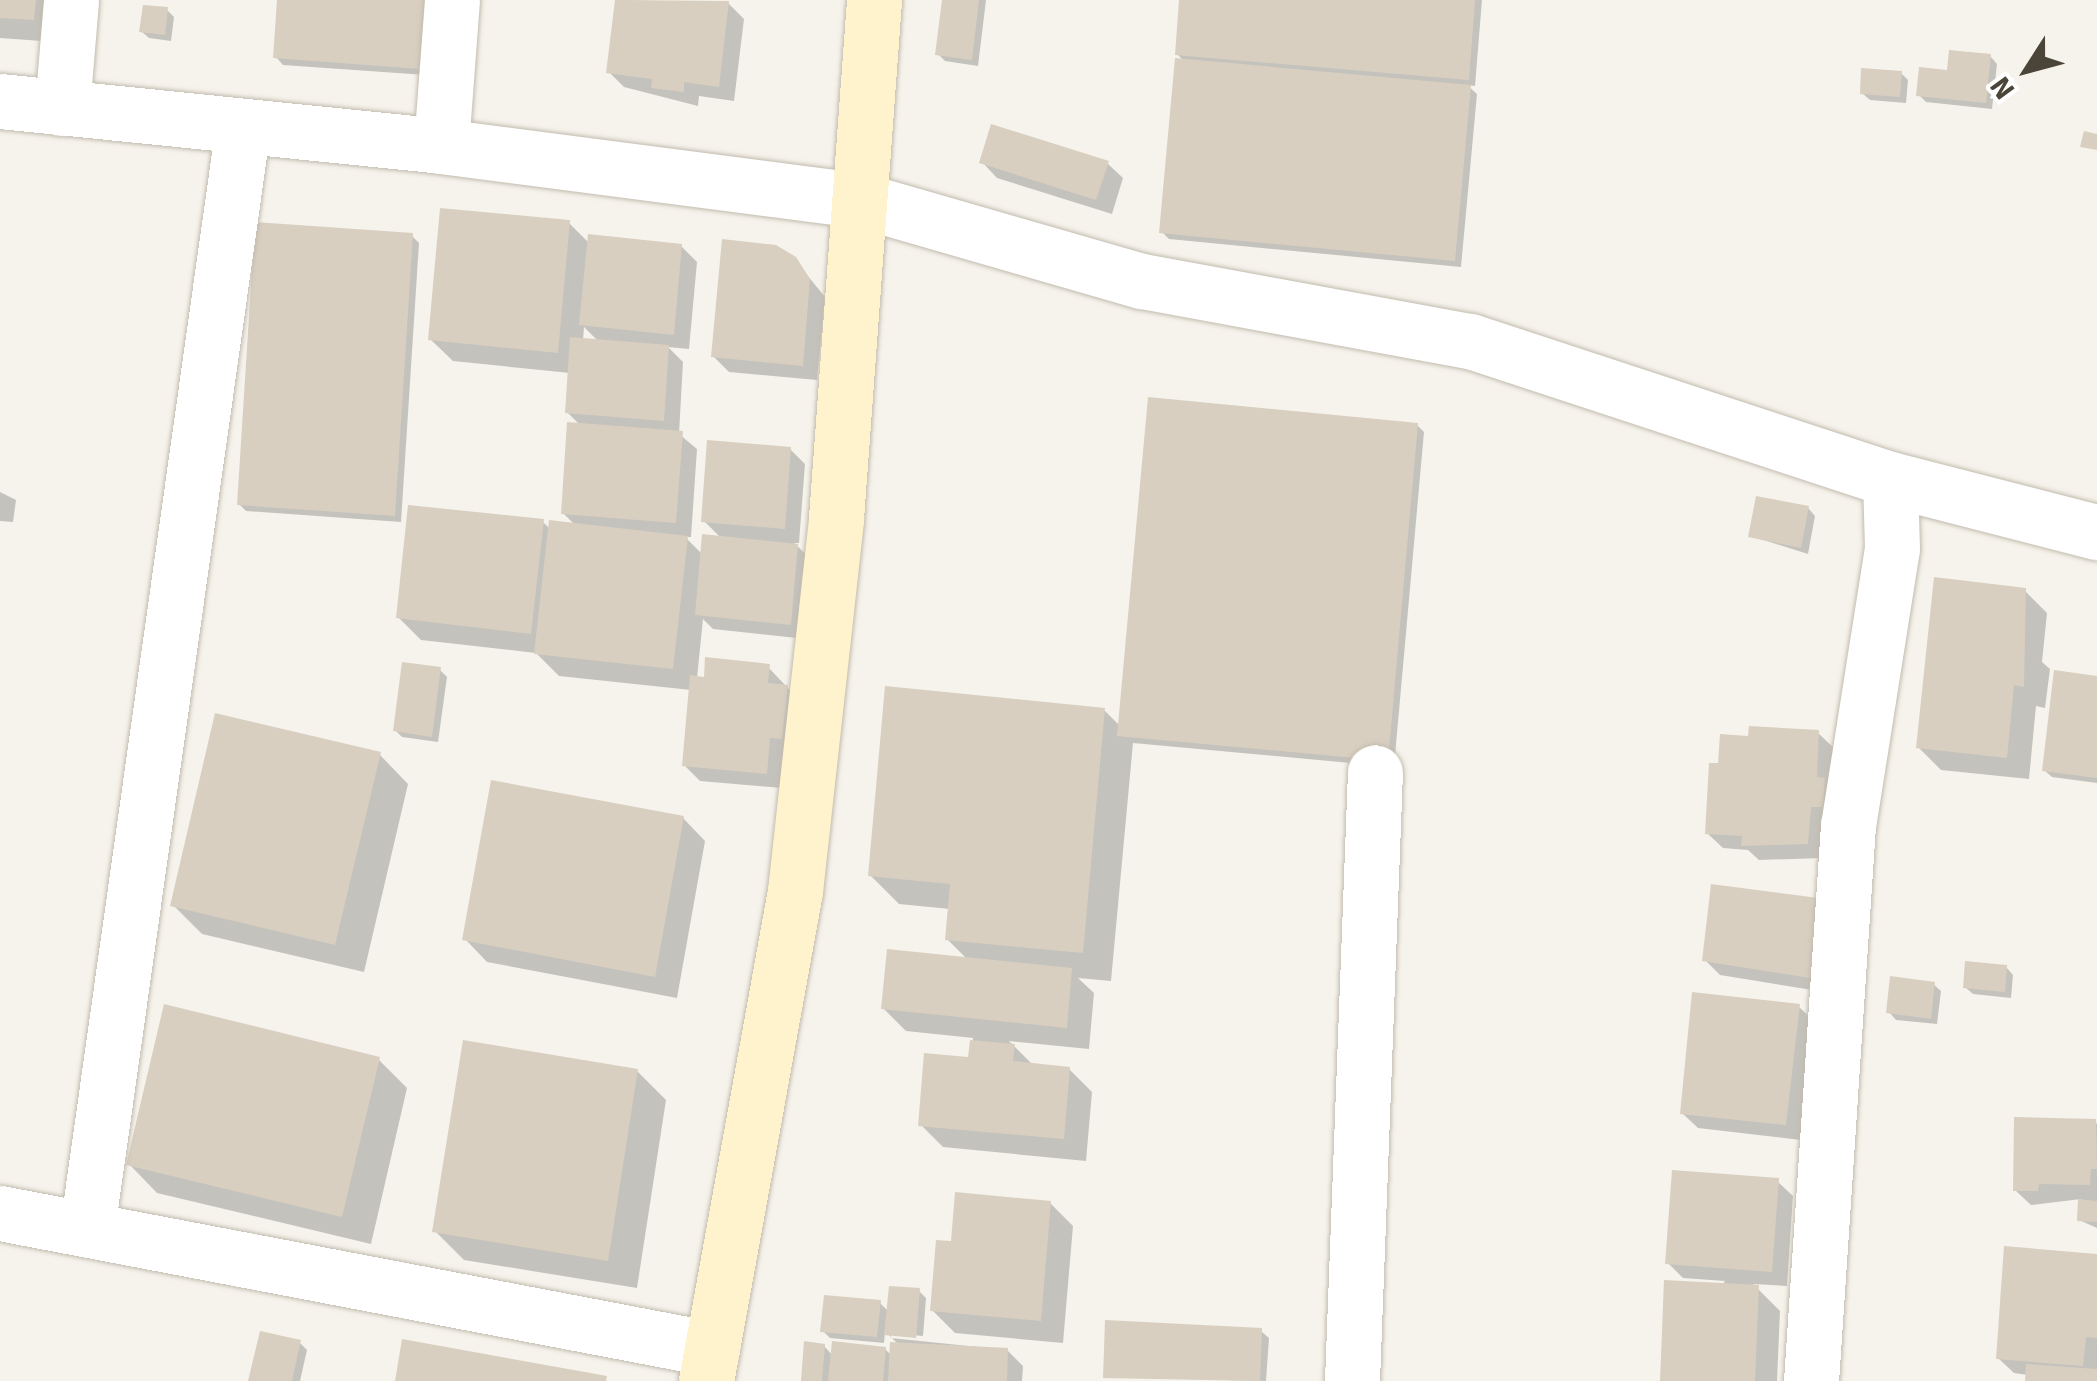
<!DOCTYPE html>
<style>
body{margin:0}
#map{position:relative;width:2097px;height:1381px;overflow:hidden;background:#f6f3ec;font-family:Signika,sans-serif}
div>[style]{position:absolute}
[style*='--x']{left:calc(var(--x)*1px);top:calc(var(--y)*1px);width:calc(var(--w)*1px);rotate:calc(var(--a)*1deg)}
.shadow>*{inset:0;background:#0003}
.building>*{inset:0;background:#d8cfc1}
.roads{filter:drop-shadow(0 0 2px #c2bbae) drop-shadow(0 0 2px #c2bbae)}
.street>*{height:55px;margin:-27.5px;padding:0 27.5px;transform-origin:27.5px;border-radius:27.5px;background:#fff}
.secondary>*{height:55px;margin:-27.5px;padding:0 27.5px;transform-origin:27.5px;border-radius:27.5px;background:#fff3cd}
span{translate:-50% -50%;white-space:nowrap;text-align:center;line-height:1.15;-webkit-text-stroke:9px #fff;paint-order:stroke}
.north{position:absolute;left:1977px;top:20px;width:100px;height:100px;-webkit-text-stroke:8px #fff;paint-order:stroke;rotate:234deg;font-size:28px;font-weight:700;line-height:40px;text-align:center;color:#4b4439}
.north::after{content:'';display:block;margin:auto;width:35px;height:45px;background:#4b4439;clip-path:polygon(50% 0,100% 100%,50% 72%,0 100%)}
</style>
<div id="map">
<div class="shadow">
<div style="clip-path:polygon(0 0,59px 0,56px 42px,0 38px)"></div>
<div style="clip-path:polygon(280px 0,440px 76px,283px 65px,276px 57px)"></div>
<div style="clip-path:polygon(617px 0,728px 3px,744px 19px,734px 101px,699px 96px,698px 106px,624px 87px,609px 72px)"></div>
<div style="clip-path:polygon(944px 0,986px 0,978px 66px,945px 61px,938px 54px)"></div>
<div style="clip-path:polygon(1181px 0,1482px 0,1475px 86px,1467px 85px,1477px 94px,1461px 267px,1169px 239px,1162px 232px,1184px 61px,1177px 54px)"></div>
<div style="clip-path:polygon(167px 10px,174px 17px,171px 41px,149px 38px,141px 31px)"></div>
<div style="clip-path:polygon(1990px 56px,1997px 64px,1992px 109px,1926px 102px,1919px 95px)"></div>
<div style="clip-path:polygon(1901px 73px,1908px 80px,1906px 103px,1870px 100px,1862px 93px)"></div>
<div style="clip-path:polygon(982px 162px,1107px 163px,1123px 178px,1112px 214px,997px 178px)"></div>
<div style="clip-path:polygon(evenodd,569px 223px,589px 243px,681px 246px,697px 262px,689px 349px,668px 347px,683px 362px,679px 434px,697px 449px,691px 537px,685px 537px,703px 555px,721px 538px,704px 521px,790px 449px,805px 464px,799px 543px,794px 543px,813px 561px,806px 639px,713px 629px,703px 619px,697px 678px,768px 667px,802px 703px,782px 788px,700px 781px,684px 765px,691px 690px,559px 676px,536px 653px,421px 640px,398px 617px,543px 522px,550px 529px,576px 526px,563px 513px,581px 426px,567px 412px,570px 373px,453px 361px,430px 339px,569px 223px,584px 327px,598px 341px,583px 340px,584px 327px)"></div>
<div style="clip-path:polygon(412px 236px,419px 243px,401px 522px,246px 511px,239px 504px)"></div>
<div style="clip-path:polygon(794px 259px,825px 297px,817px 380px,729px 372px,713px 356px)"></div>
<div style="clip-path:polygon(1417px 425px,1424px 432px,1394px 767px,1133px 743px,1111px 981px,1078px 978px,1094px 993px,1089px 1049px,1009px 1041px,1033px 1065px,1069px 1069px,1092px 1092px,1086px 1161px,943px 1147px,921px 1125px,970px 1060px,973px 1038px,906px 1031px,883px 1008px,968px 960px,947px 939px,950px 909px,899px 904px,870px 875px,1104px 710px,1121px 727px)"></div>
<div style="clip-path:polygon(0 492px,16px 500px,13px 522px,0 521px)"></div>
<div style="clip-path:polygon(1808px 508px,1815px 516px,1808px 554px,1751px 536px)"></div>
<div style="clip-path:polygon(2024px 590px,2047px 613px,2042px 662px,2050px 669px,2045px 708px,2036px 706px,2029px 779px,1941px 770px,1918px 747px)"></div>
<div style="clip-path:polygon(440px 670px,447px 677px,438px 742px,402px 737px,395px 730px)"></div>
<div style="clip-path:polygon(2097px 678px,2097px 783px,2052px 777px,2044px 770px)"></div>
<div style="clip-path:polygon(1818px 733px,1834px 748px,1822px 858px,1759px 860px,1748px 850px,1723px 848px,1707px 833px,1720px 766px,1750px 739px)"></div>
<div style="clip-path:polygon(380px 755px,408px 784px,364px 972px,202px 934px,173px 905px)"></div>
<div style="clip-path:polygon(683px 818px,705px 841px,677px 998px,487px 962px,465px 939px)"></div>
<div style="clip-path:polygon(1713px 887px,1831px 993px,1720px 975px,1705px 960px)"></div>
<div style="clip-path:polygon(2006px 967px,2013px 975px,2011px 998px,1973px 994px,1965px 987px)"></div>
<div style="clip-path:polygon(1933px 984px,1941px 991px,1937px 1024px,1896px 1020px,1889px 1012px)"></div>
<div style="clip-path:polygon(1798px 1006px,1814px 1021px,1801px 1140px,1698px 1128px,1682px 1113px)"></div>
<div style="clip-path:polygon(378px 1059px,407px 1088px,371px 1244px,157px 1193px,129px 1164px)"></div>
<div style="clip-path:polygon(637px 1071px,666px 1100px,637px 1288px,464px 1260px,435px 1231px)"></div>
<div style="clip-path:polygon(2095px 1122px,2097px 1124px,2097px 1228px,2079px 1220px,2081px 1199px,2031px 1205px,2015px 1190px)"></div>
<div style="clip-path:polygon(1777px 1181px,1793px 1196px,1787px 1286px,1753px 1284px,1780px 1311px,1777px 1381px,1662px 1381px,1725px 1281px,1683px 1278px,1668px 1263px)"></div>
<div style="clip-path:polygon(1050px 1203px,1073px 1226px,1063px 1343px,955px 1333px,932px 1310px,953px 1243px)"></div>
<div style="clip-path:polygon(2097px 1256px,2097px 1381px,2028px 1381px,2028px 1375px,2014px 1373px,1998px 1358px)"></div>
<div style="clip-path:polygon(919px 1291px,926px 1298px,923px 1336px,891px 1333px,891px 1338px,1007px 1350px,1023px 1366px,1022px 1381px,803px 1381px,824px 1346px,833px 1356px,885px 1349px,892px 1356px,898px 1344px,885px 1331px,884px 1343px,830px 1338px,823px 1331px,879px 1302px,889px 1312px)"></div>
<div style="clip-path:polygon(1261px 1331px,1269px 1338px,1266px 1381px,1105px 1377px)"></div>
<div style="clip-path:polygon(300px 1343px,307px 1350px,300px 1381px,251px 1381px)"></div>
</div>
<div class="building">
<div style="clip-path:polygon(0 0,36px 0,34px 20px,0 18px)"></div>
<div style="clip-path:polygon(277px 0,438px 0,434px 70px,273px 58px)"></div>
<div style="clip-path:polygon(615px 0,729px 1px,719px 87px,684px 82px,684px 92px,651px 88px,652px 79px,606px 73px)"></div>
<div style="clip-path:polygon(942px 0,979px 0,972px 60px,935px 55px)"></div>
<div style="clip-path:polygon(1179px 0,1475px 0,1469px 80px,1175px 55px)"></div>
<div style="clip-path:polygon(143px 5px,168px 7px,165px 35px,139px 32px)"></div>
<div style="clip-path:polygon(1949px 50px,1991px 54px,1986px 103px,1916px 96px,1919px 67px,1947px 70px)"></div>
<div style="clip-path:polygon(1175px 58px,1471px 85px,1455px 261px,1159px 233px)"></div>
<div style="clip-path:polygon(1861px 68px,1902px 71px,1900px 97px,1860px 94px)"></div>
<div style="clip-path:polygon(991px 124px,1109px 161px,1096px 200px,979px 163px)"></div>
<div style="clip-path:polygon(2084px 131px,2097px 134px,2097px 150px,2080px 147px)"></div>
<div style="clip-path:polygon(440px 208px,570px 220px,558px 353px,428px 340px)"></div>
<div style="clip-path:polygon(255px 222px,413px 233px,395px 516px,237px 505px)"></div>
<div style="clip-path:polygon(588px 234px,682px 244px,674px 335px,579px 325px)"></div>
<div style="clip-path:polygon(722px 239px,776px 245px,796px 257px,810px 279px,803px 366px,711px 357px)"></div>
<div style="clip-path:polygon(570px 337px,669px 345px,664px 421px,565px 413px)"></div>
<div style="clip-path:polygon(1148px 397px,1418px 423px,1388px 761px,1117px 736px)"></div>
<div style="clip-path:polygon(567px 422px,683px 431px,676px 523px,561px 514px)"></div>
<div style="clip-path:polygon(707px 440px,791px 447px,785px 529px,701px 522px)"></div>
<div style="clip-path:polygon(1756px 496px,1809px 506px,1801px 548px,1748px 537px)"></div>
<div style="clip-path:polygon(408px 505px,544px 519px,531px 634px,396px 618px)"></div>
<div style="clip-path:polygon(549px 520px,688px 536px,673px 669px,534px 654px)"></div>
<div style="clip-path:polygon(702px 534px,798px 544px,791px 625px,695px 615px)"></div>
<div style="clip-path:polygon(1934px 577px,2026px 588px,2024px 687px,2014px 685px,2007px 758px,1916px 748px)"></div>
<div style="clip-path:polygon(705px 657px,770px 664px,768px 683px,788px 685px,782px 739px,770px 738px,767px 774px,682px 766px,690px 675px,704px 677px)"></div>
<div style="clip-path:polygon(402px 662px,441px 667px,432px 737px,393px 731px)"></div>
<div style="clip-path:polygon(2054px 670px,2097px 676px,2097px 778px,2042px 771px)"></div>
<div style="clip-path:polygon(885px 686px,1105px 708px,1083px 953px,945px 940px,950px 884px,868px 876px)"></div>
<div style="clip-path:polygon(215px 713px,381px 752px,335px 945px,170px 906px)"></div>
<div style="clip-path:polygon(1749px 726px,1819px 730px,1817px 777px,1825px 778px,1823px 807px,1811px 807px,1808px 844px,1741px 846px,1742px 836px,1705px 834px,1709px 763px,1718px 763px,1720px 734px,1748px 736px)"></div>
<div style="clip-path:polygon(491px 780px,684px 816px,655px 977px,462px 940px)"></div>
<div style="clip-path:polygon(1711px 884px,1826px 899px,1817px 979px,1702px 961px)"></div>
<div style="clip-path:polygon(887px 949px,1072px 968px,1067px 1028px,881px 1009px)"></div>
<div style="clip-path:polygon(1965px 961px,2007px 965px,2005px 992px,1963px 988px)"></div>
<div style="clip-path:polygon(1890px 976px,1935px 982px,1931px 1019px,1886px 1013px)"></div>
<div style="clip-path:polygon(1692px 992px,1800px 1004px,1786px 1125px,1680px 1114px)"></div>
<div style="clip-path:polygon(164px 1004px,380px 1057px,342px 1217px,126px 1165px)"></div>
<div style="clip-path:polygon(463px 1040px,638px 1069px,608px 1261px,432px 1232px)"></div>
<div style="clip-path:polygon(970px 1040px,1015px 1044px,1013px 1061px,1070px 1067px,1064px 1139px,918px 1126px,924px 1053px,968px 1057px)"></div>
<div style="clip-path:polygon(2014px 1117px,2096px 1119px,2097px 1169px,2091px 1169px,2090px 1185px,2039px 1184px,2038px 1191px,2013px 1191px)"></div>
<div style="clip-path:polygon(1672px 1170px,1779px 1178px,1772px 1272px,1665px 1264px)"></div>
<div style="clip-path:polygon(955px 1192px,1051px 1201px,1041px 1321px,930px 1311px,936px 1240px,951px 1241px)"></div>
<div style="clip-path:polygon(2078px 1199px,2097px 1201px,2097px 1222px,2077px 1221px)"></div>
<div style="clip-path:polygon(2004px 1246px,2097px 1254px,2097px 1338px,2086px 1337px,2083px 1366px,1996px 1359px)"></div>
<div style="clip-path:polygon(1664px 1280px,1759px 1285px,1755px 1381px,1660px 1381px)"></div>
<div style="clip-path:polygon(889px 1286px,920px 1288px,916px 1338px,884px 1335px)"></div>
<div style="clip-path:polygon(824px 1295px,881px 1300px,877px 1337px,820px 1332px)"></div>
<div style="clip-path:polygon(1105px 1320px,1262px 1328px,1260px 1381px,1103px 1378px)"></div>
<div style="clip-path:polygon(260px 1331px,301px 1340px,292px 1381px,248px 1381px)"></div>
<div style="clip-path:polygon(402px 1339px,607px 1376px,606px 1381px,395px 1381px)"></div>
<div style="clip-path:polygon(804px 1341px,825px 1344px,822px 1381px,801px 1381px)"></div>
<div style="clip-path:polygon(832px 1341px,886px 1347px,883px 1381px,828px 1381px)"></div>
<div style="clip-path:polygon(890px 1342px,1008px 1348px,1007px 1381px,888px 1381px)"></div>
<div style="clip-path:polygon(2026px 1364px,2097px 1369px,2097px 1381px,2025px 1381px)"></div>
</div>
<div class="roads">
<div class="street">
<div style="--x:0;--y:101;--w:443;--a:5.8"></div>
<div style="--x:441;--y:146;--w:427;--a:7.4"></div>
<div style="--x:864;--y:201;--w:289;--a:16.1"></div>
<div style="--x:1142;--y:281;--w:333;--a:10.4"></div>
<div style="--x:1470;--y:341;--w:442;--a:18.2"></div>
<div style="--x:1890;--y:479;--w:214;--a:14.4"></div>
<div style="--x:62;--y:108;--w:108;--a:-85.2"></div>
<div style="--x:441;--y:146;--w:146;--a:-85.7"></div>
<div style="--x:0;--y:1213;--w:725;--a:10.81"></div>
<div style="--x:87;--y:1229;--w:1114;--a:-81.95"></div>
<div style="--x:1352;--y:1381;--w:609;--a:-87.84"></div>
<div style="--x:1811;--y:1381;--w:556;--a:-86.19"></div>
<div style="--x:1848;--y:826;--w:280;--a:-81"></div>
<div style="--x:1892;--y:549;--w:70;--a:-91.6"></div>
</div>
<div class="secondary">
<div style="--x:706;--y:1381;--w:498;--a:-79.7"></div>
<div style="--x:795;--y:891;--w:375;--a:-83.7"></div>
<div style="--x:836;--y:518;--w:519;--a:-85.8"></div>
</div>
</div>
<div class="north">N</div>
</div>
